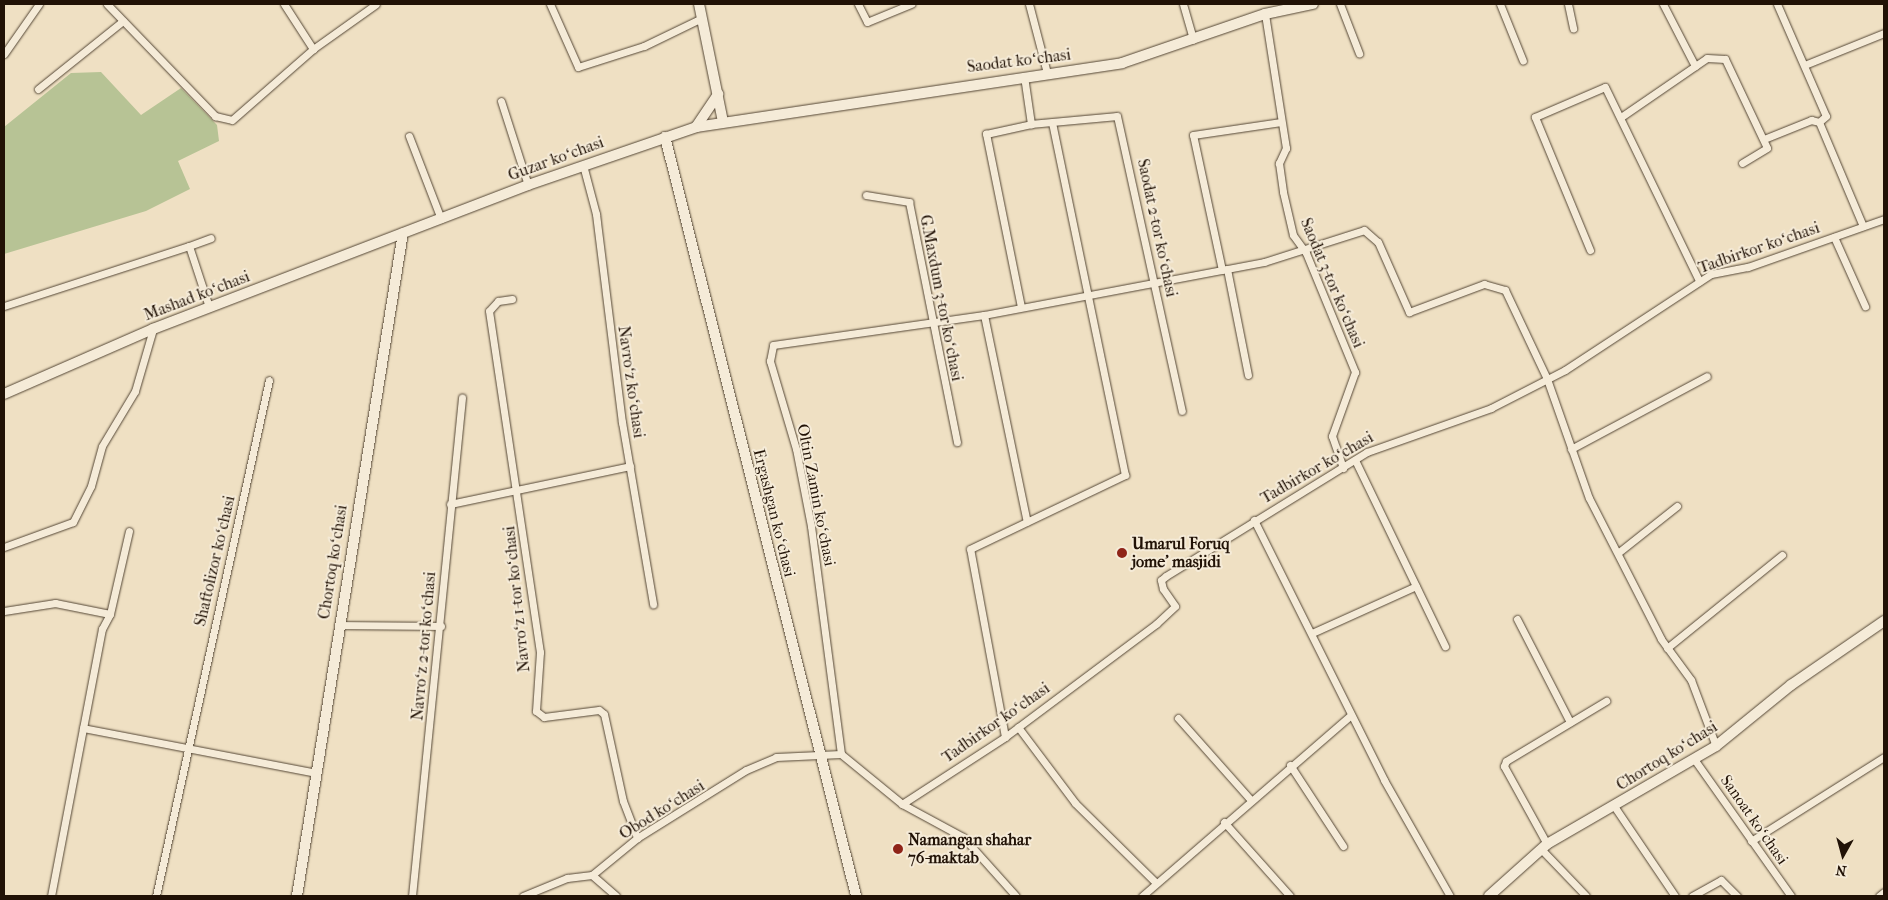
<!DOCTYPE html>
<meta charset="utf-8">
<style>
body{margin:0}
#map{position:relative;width:1888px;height:900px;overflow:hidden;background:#efe0c3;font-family:"IM FELL French Canon",serif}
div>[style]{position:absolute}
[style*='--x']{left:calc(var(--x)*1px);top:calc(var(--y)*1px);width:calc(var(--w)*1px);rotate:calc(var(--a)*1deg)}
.green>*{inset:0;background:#b7c395}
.roads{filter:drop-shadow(0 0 1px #544635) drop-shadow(0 0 1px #544635)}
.street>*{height:7px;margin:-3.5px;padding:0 3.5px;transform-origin:3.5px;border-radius:3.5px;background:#f5ebd8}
.secondary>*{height:10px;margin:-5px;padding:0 5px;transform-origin:5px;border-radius:5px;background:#f5ebd8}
.dots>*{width:14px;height:14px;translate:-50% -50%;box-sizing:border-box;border:2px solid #f5ebd8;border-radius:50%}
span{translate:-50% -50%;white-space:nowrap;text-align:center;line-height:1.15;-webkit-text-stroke:4px #f5ebd8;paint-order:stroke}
.street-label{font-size:16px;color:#211206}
.poi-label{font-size:16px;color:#211206;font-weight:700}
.left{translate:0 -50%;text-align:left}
.frame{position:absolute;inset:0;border:5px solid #211206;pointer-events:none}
.north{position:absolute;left:1818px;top:830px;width:50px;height:50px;-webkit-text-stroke:4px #f5ebd8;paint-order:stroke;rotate:187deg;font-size:14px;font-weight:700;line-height:20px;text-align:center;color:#211206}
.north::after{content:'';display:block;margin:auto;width:18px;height:22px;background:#211206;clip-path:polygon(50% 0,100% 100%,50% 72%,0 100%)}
</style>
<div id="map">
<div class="green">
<div style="clip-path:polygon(101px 72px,141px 115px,181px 88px,217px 125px,219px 141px,178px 161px,190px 189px,146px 211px,4px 254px,4px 127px,71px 73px)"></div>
</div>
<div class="roads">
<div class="street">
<div style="--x:107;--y:4;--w:156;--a:46"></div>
<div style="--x:215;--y:116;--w:17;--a:13"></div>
<div style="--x:232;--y:120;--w:108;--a:-41.2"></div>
<div style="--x:313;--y:49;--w:77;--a:-35.5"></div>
<div style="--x:284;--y:4;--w:54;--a:57.2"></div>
<div style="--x:550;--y:4;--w:69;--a:66"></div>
<div style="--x:578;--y:67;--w:69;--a:-17.7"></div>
<div style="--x:644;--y:46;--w:64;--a:-25.8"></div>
<div style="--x:858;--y:4;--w:20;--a:63"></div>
<div style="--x:867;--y:22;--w:48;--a:-22.2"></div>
<div style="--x:1029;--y:4;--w:71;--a:75.4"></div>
<div style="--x:1183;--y:4;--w:37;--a:74"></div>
<div style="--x:1340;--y:4;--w:53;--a:68.8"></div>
<div style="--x:1500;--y:4;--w:61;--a:68"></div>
<div style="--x:1568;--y:4;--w:25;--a:78"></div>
<div style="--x:1663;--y:4;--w:70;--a:62.7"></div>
<div style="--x:1777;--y:4;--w:122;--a:66.4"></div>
<div style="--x:1826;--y:116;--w:9;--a:139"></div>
<div style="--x:1265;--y:14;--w:136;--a:81.1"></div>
<div style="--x:1286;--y:148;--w:17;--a:115"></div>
<div style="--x:1279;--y:163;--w:29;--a:82"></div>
<div style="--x:1283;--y:192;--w:44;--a:76.9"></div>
<div style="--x:1293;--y:235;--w:22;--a:54"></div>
<div style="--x:1306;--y:253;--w:129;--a:67.6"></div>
<div style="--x:1355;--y:372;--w:68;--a:109.8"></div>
<div style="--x:1332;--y:436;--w:34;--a:71"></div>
<div style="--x:4;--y:54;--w:61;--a:-55"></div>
<div style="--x:1807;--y:64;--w:83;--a:-21.9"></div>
<div style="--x:1024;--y:76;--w:49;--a:81.7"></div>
<div style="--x:38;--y:89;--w:109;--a:-38.7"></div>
<div style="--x:501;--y:101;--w:88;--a:72.2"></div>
<div style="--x:1621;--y:117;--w:104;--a:-34.5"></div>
<div style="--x:1707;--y:58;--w:18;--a:3"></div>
<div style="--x:1725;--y:59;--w:98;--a:64.7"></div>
<div style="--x:1767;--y:148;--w:29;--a:149"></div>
<div style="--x:409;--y:136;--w:89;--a:68.9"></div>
<div style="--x:1764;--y:139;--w:51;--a:-22"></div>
<div style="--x:1811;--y:120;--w:8;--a:14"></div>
<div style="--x:1819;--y:122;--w:113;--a:67.1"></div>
<div style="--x:583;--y:165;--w:51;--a:75.1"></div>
<div style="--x:596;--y:214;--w:210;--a:82.9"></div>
<div style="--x:622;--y:422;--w:185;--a:80.3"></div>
<div style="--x:866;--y:195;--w:44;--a:9.2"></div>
<div style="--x:909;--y:202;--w:245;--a:78.7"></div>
<div style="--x:1834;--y:237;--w:76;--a:65.8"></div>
<div style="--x:189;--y:246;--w:23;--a:-20"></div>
<div style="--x:1590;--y:250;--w:144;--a:-112.5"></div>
<div style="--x:1535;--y:117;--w:76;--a:-23.2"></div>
<div style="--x:1605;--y:87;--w:216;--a:64.1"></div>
<div style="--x:1227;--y:269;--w:108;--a:78.8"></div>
<div style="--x:1222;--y:270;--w:138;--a:-102.1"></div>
<div style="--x:1193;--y:135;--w:89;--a:-8.4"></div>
<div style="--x:512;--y:299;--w:14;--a:172"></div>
<div style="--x:498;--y:301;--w:13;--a:132"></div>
<div style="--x:489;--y:311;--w:345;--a:81.5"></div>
<div style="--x:540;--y:652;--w:59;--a:93.9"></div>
<div style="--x:536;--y:711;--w:10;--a:37"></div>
<div style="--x:544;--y:717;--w:55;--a:-7.3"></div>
<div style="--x:599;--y:710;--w:6;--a:39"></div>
<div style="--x:604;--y:714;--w:89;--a:77.7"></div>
<div style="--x:623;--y:801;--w:40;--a:69"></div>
<div style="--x:4;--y:306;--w:194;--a:-18"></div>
<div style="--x:189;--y:246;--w:64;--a:71.8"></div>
<div style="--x:1021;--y:307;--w:177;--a:-101.4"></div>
<div style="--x:986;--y:134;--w:46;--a:-12.5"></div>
<div style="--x:1031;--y:124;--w:86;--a:-5.3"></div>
<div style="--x:1117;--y:116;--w:302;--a:77.6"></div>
<div style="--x:984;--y:315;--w:211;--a:78.3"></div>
<div style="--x:1571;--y:449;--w:154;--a:-28.2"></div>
<div style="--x:1355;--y:460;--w:207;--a:64.2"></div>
<div style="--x:450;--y:504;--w:184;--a:-11.9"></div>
<div style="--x:1254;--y:520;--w:291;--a:63.4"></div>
<div style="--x:1384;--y:780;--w:133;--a:60.4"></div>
<div style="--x:4;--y:547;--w:73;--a:-19.9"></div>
<div style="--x:73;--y:522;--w:40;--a:-63.4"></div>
<div style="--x:91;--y:486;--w:41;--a:-74.6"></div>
<div style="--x:102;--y:446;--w:64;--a:-59"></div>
<div style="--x:135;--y:391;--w:65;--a:-73.8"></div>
<div style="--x:1619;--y:552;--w:74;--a:-38.4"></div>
<div style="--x:4;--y:611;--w:52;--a:-8.9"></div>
<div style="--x:55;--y:603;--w:56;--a:11.3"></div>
<div style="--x:1517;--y:619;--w:116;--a:62.8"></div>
<div style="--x:338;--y:625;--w:103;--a:0.6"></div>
<div style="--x:1312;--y:633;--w:114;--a:-24.3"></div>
<div style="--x:1667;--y:648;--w:148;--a:-39"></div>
<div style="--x:1178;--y:718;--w:108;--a:48.4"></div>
<div style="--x:1018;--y:727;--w:95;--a:53.1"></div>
<div style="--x:1075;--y:803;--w:114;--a:44.6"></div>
<div style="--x:83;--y:728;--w:237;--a:10.9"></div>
<div style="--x:1005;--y:737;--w:191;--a:-100.5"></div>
<div style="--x:970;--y:549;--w:172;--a:-25.5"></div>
<div style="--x:1125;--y:475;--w:360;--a:-101.7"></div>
<div style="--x:841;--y:754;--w:230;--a:-97.5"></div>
<div style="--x:811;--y:526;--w:78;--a:-101"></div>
<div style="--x:796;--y:449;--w:92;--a:-106.5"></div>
<div style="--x:770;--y:361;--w:16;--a:-79"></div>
<div style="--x:773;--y:345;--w:213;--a:-8.1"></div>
<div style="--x:984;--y:315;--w:285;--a:-10.7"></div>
<div style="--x:1264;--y:262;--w:105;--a:-17.7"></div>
<div style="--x:1364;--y:230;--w:18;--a:41"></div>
<div style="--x:1378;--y:242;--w:77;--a:66.1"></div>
<div style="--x:1409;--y:312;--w:80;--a:-20.5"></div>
<div style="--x:1484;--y:284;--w:22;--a:16"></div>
<div style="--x:1505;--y:290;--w:98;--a:64.7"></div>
<div style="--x:1547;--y:379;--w:126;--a:70.6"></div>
<div style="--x:1589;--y:498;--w:158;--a:62.9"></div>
<div style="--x:1661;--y:639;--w:51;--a:53.8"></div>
<div style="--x:1691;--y:680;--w:71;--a:69.3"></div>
<div style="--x:1694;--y:759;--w:168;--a:54.7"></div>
<div style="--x:1290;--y:765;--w:97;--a:56.8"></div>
<div style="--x:902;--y:804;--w:69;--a:28.4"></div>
<div style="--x:963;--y:837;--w:79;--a:48.1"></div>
<div style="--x:1614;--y:806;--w:109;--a:55.9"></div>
<div style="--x:1224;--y:822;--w:99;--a:48.3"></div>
<div style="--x:1751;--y:841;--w:157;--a:-32.3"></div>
<div style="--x:1547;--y:844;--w:89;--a:-118.9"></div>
<div style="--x:1504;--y:766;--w:5;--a:-68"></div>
<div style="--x:1506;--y:761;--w:117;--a:-31"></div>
<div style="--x:1541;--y:849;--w:65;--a:46.2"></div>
<div style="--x:592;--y:875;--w:32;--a:41"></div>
<div style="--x:51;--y:896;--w:272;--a:-79.2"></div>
<div style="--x:102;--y:629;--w:17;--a:-62"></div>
<div style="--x:110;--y:614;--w:85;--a:-77.1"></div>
<div style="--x:156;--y:896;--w:528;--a:-77.65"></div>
<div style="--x:412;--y:896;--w:501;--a:-84.27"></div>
<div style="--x:523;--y:896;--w:48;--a:-22.2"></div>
<div style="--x:567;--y:878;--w:25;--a:-7"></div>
<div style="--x:592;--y:875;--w:58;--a:-39.4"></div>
<div style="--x:637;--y:838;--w:128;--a:-32"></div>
<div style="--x:746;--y:770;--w:33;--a:-23"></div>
<div style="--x:776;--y:757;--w:65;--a:-2.6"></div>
<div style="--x:841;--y:754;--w:79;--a:39.3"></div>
<div style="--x:902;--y:804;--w:123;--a:-33"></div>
<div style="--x:1005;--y:737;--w:189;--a:-36.8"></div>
<div style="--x:1156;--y:624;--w:26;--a:-43"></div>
<div style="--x:1175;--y:606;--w:21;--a:-125"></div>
<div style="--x:1163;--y:589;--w:9;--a:-103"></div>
<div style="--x:1161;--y:580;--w:6;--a:-39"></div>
<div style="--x:1166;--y:576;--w:236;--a:-31.7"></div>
<div style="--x:1367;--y:452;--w:132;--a:-19.5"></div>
<div style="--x:1491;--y:408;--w:83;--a:-27.2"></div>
<div style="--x:1565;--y:370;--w:175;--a:-33.3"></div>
<div style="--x:1711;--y:274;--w:38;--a:-11"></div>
<div style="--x:1748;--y:267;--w:144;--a:-19.4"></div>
<div style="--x:1142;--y:896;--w:276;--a:-40.9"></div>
<div style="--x:1692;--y:896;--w:33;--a:-29"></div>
<div style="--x:1721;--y:880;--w:23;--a:45"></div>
<div style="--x:1879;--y:896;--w:6;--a:-39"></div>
</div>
<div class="secondary">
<div style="--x:699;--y:4;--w:120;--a:78.5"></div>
<div style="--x:696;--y:127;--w:40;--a:-56"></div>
<div style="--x:665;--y:137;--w:783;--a:75.87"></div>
<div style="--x:4;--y:394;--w:163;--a:-23.6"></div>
<div style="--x:153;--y:329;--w:402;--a:-21"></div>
<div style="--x:528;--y:185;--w:178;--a:-19"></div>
<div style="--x:696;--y:127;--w:431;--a:-8.5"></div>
<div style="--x:1122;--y:63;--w:151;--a:-18.9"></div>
<div style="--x:1265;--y:14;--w:49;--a:-11.8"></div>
<div style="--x:297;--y:896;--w:671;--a:-80.92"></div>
<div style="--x:1489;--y:896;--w:78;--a:-41.9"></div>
<div style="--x:1547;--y:844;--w:195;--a:-30.1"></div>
<div style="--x:1716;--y:746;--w:97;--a:-39.1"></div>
<div style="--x:1791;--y:685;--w:113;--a:-34.5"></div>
</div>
</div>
<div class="dots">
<div style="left:1122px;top:553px;background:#8f2418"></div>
<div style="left:898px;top:849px;background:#8f2418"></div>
</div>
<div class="street-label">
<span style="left:1019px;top:61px;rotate:-7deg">Saodat koʻchasi</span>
<span style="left:556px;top:159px;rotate:-20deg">Guzar koʻchasi</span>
<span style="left:1157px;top:228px;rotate:78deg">Saodat 2-tor koʻchasi</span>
<span style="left:1759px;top:248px;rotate:-19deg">Tadbirkor koʻchasi</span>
<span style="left:1332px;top:283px;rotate:67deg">Saodat 3-tor koʻchasi</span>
<span style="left:197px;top:296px;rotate:-21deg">Mashad koʻchasi</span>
<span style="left:941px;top:298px;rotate:79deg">G.Maxdum 3-tor koʻchasi</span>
<span style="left:631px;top:382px;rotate:82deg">Navroʻz koʻchasi</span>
<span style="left:1317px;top:468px;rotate:-30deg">Tadbirkor koʻchasi</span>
<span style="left:816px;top:495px;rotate:79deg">Oltin Zamin koʻchasi</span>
<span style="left:774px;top:513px;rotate:76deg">Ergashgan koʻchasi</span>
<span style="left:215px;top:561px;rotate:-77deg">Shaftolizor koʻchasi</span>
<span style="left:333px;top:562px;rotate:-81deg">Chortoq koʻchasi</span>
<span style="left:517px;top:599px;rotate:-96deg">Navroʻz 1-tor koʻchasi</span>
<span style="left:424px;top:646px;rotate:-85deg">Navroʻz 2-tor koʻchasi</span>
<span style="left:996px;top:723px;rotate:-35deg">Tadbirkor koʻchasi</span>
<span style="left:1667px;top:756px;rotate:-32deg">Chortoq koʻchasi</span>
<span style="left:662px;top:810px;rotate:-32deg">Obod koʻchasi</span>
<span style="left:1754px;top:820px;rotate:55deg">Sanoat koʻchasi</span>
</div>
<div class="poi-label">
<span class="left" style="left:1132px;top:553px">Umarul Foruq<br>jome' masjidi</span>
<span class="left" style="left:908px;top:849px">Namangan shahar<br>76-maktab</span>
</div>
<div class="frame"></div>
<div class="north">N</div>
</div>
